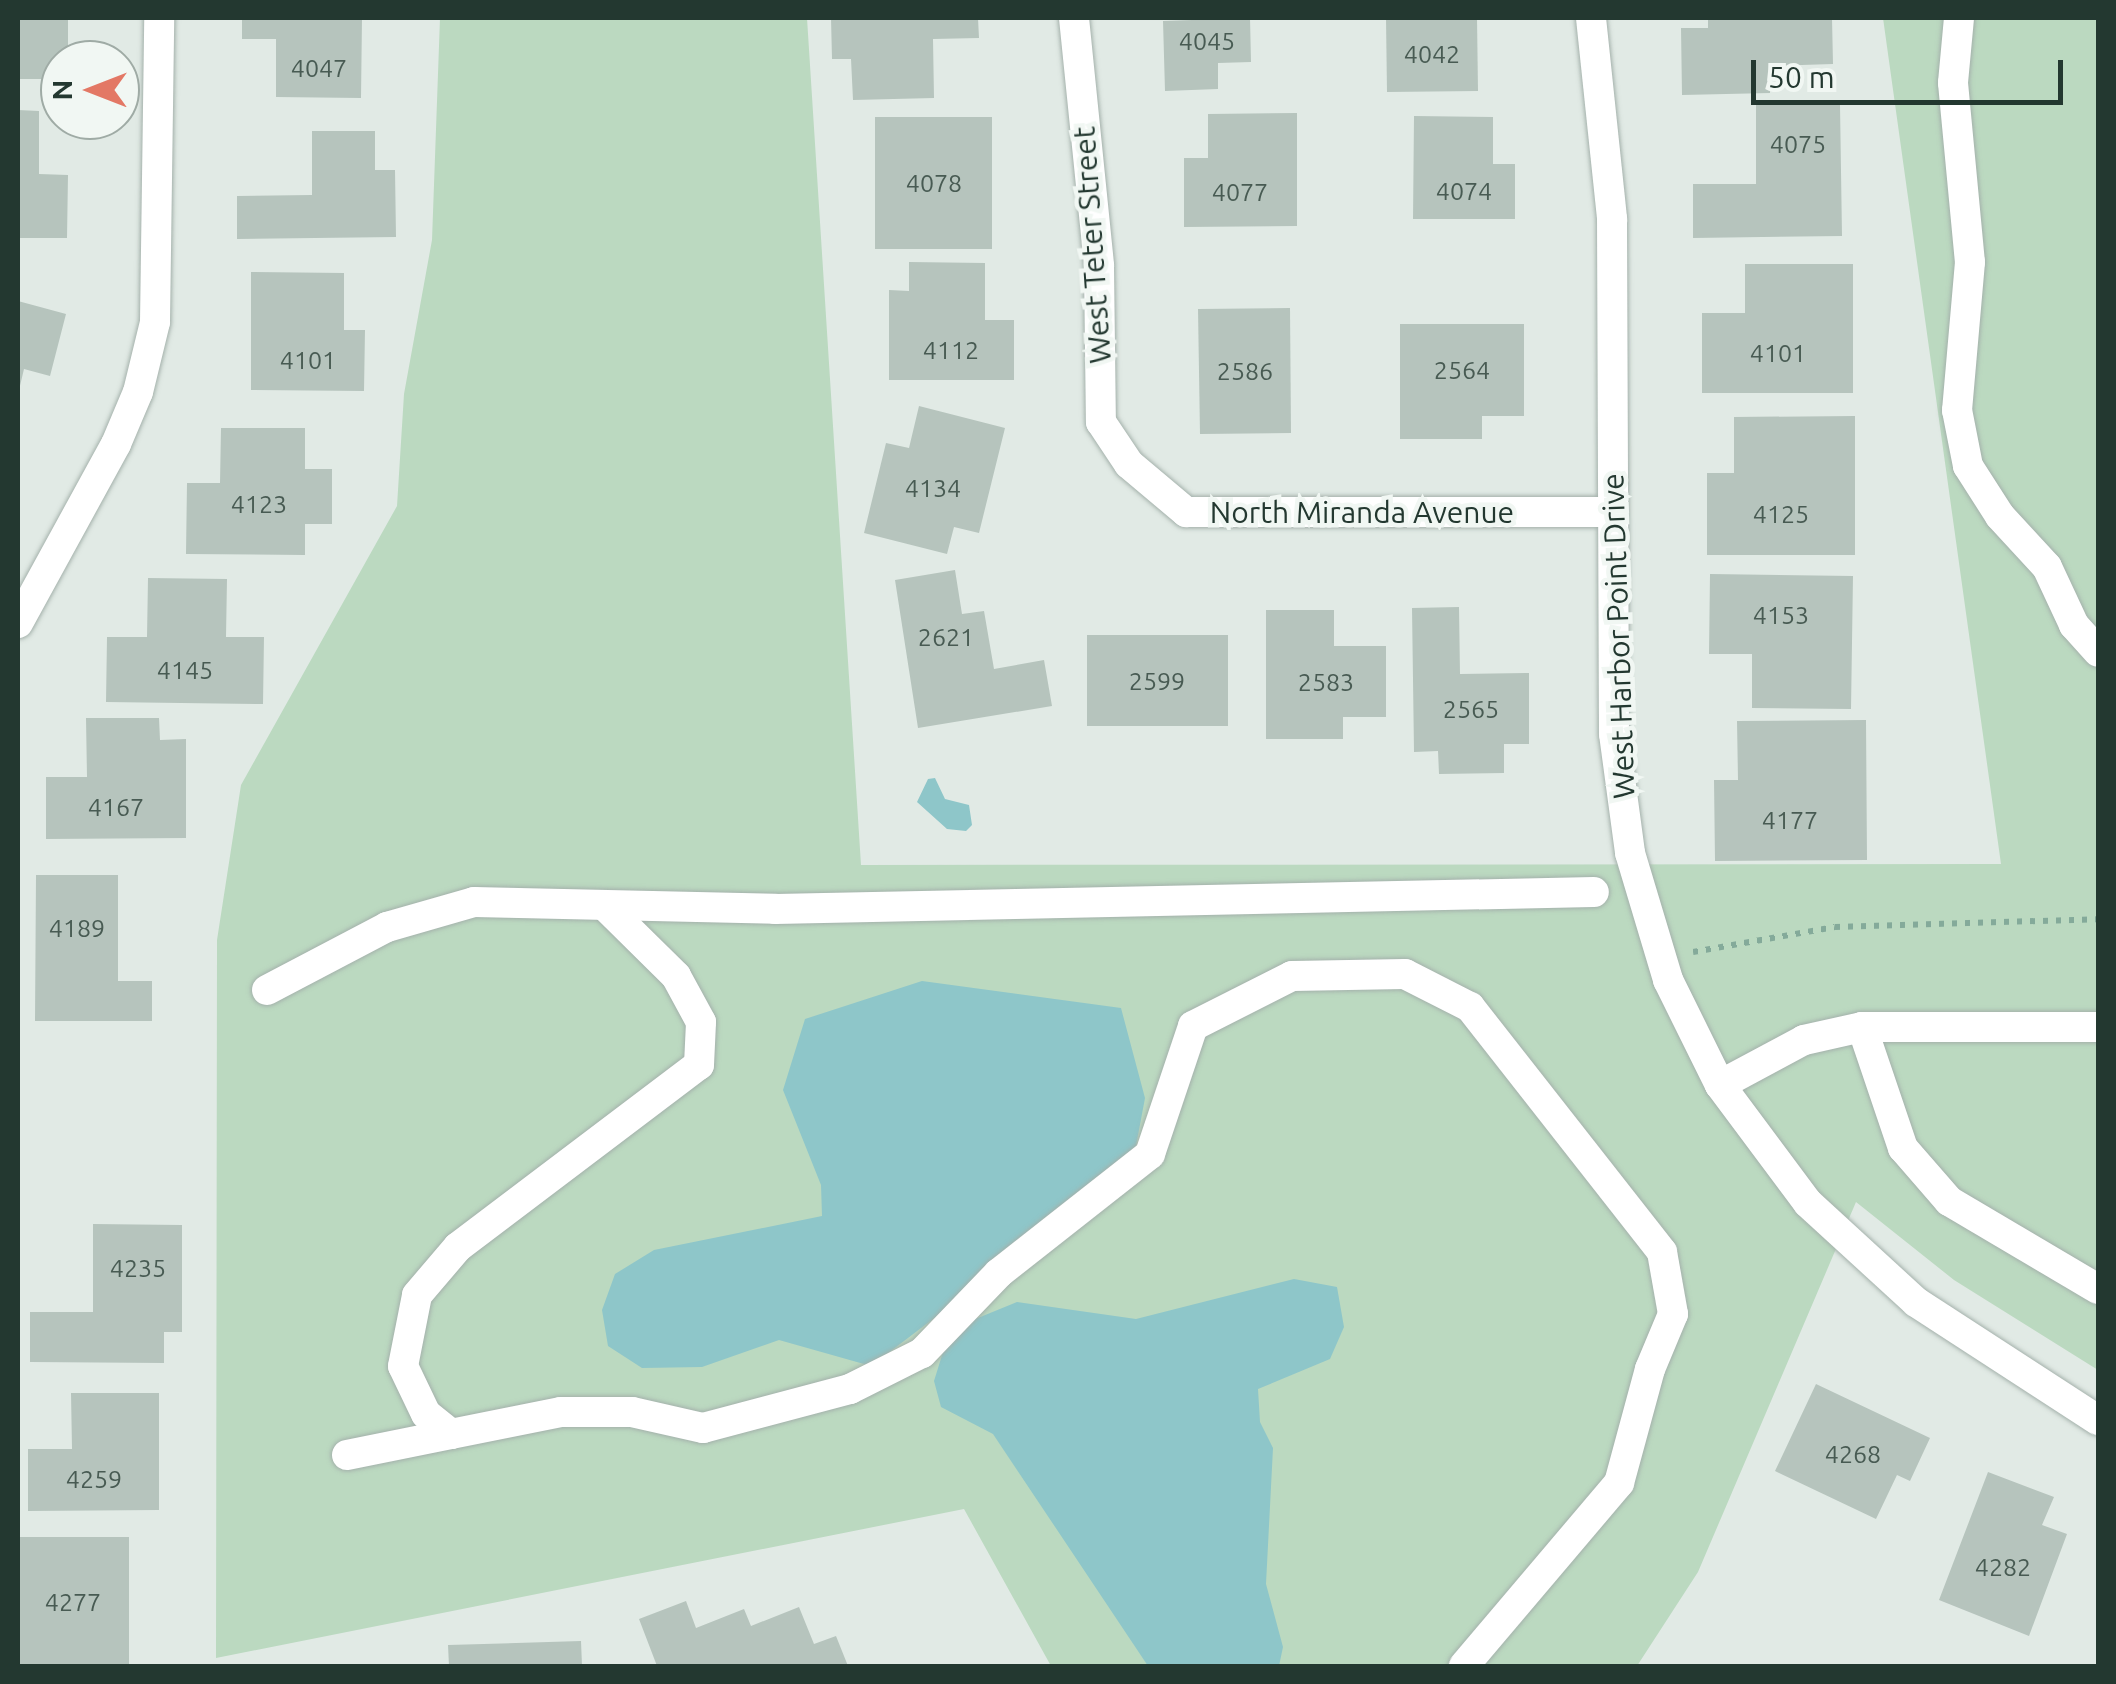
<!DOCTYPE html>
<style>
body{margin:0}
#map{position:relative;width:2116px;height:1684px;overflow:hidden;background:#e1eae5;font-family:Ubuntu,sans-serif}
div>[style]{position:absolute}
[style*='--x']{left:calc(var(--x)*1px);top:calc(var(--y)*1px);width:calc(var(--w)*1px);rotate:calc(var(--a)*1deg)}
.green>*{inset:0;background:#bbd9c0}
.water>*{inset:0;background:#8ec6c9}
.building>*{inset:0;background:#b6c4bd}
.path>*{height:6px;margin-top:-3px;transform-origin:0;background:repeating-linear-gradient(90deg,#84aa9a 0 5px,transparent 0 13px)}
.roads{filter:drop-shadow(0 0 2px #a4b1ab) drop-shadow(0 0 2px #a4b1ab)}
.minor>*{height:30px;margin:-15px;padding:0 15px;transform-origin:15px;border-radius:15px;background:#fff}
span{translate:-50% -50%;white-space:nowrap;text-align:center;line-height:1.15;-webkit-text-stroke:9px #f1f7f3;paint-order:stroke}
.number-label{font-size:25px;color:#485b53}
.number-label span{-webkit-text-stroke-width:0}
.street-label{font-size:30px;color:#233830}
.frame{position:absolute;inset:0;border:20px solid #233830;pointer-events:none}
.north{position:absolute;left:40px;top:40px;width:100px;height:100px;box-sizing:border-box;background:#f1f7f3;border:2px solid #9faba5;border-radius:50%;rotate:270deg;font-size:28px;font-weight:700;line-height:40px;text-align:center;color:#233830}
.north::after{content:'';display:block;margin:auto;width:35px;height:45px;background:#e37865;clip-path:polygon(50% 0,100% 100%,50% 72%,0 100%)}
.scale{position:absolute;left:1751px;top:60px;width:312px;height:45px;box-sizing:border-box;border:5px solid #233830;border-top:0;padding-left:12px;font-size:30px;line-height:35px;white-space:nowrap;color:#233830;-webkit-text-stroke:8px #f1f7f3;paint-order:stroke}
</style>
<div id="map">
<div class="green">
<div style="clip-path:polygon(440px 18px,807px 18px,861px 865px,2001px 864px,1883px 18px,2098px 18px,2098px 1370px,1954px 1280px,1856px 1202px,1698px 1572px,1637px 1666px,1051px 1666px,964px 1509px,216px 1658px,217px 940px,241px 785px,397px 506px,404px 394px,432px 240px)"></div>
</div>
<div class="water">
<div style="clip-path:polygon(935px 778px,945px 799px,969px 805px,972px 825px,966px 831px,947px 829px,917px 802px,928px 779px)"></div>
<div style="clip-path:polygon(922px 981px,1121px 1008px,1145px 1098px,1136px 1146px,966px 1294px,871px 1366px,779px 1340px,702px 1367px,642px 1368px,608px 1346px,602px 1310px,615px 1274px,654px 1250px,822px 1216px,821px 1185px,783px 1090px,805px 1019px)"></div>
<div style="clip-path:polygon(1294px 1279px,1337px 1287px,1344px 1327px,1330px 1359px,1258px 1389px,1260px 1422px,1273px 1448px,1266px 1584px,1283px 1647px,1279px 1666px,1148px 1666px,993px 1434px,941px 1407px,934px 1381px,943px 1352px,973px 1320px,1017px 1302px,1136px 1319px)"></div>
</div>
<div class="building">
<div style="clip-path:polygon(18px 18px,68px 18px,68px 60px,60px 60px,60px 79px,18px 79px)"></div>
<div style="clip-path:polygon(242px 18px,362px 18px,361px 98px,276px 97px,276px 39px,242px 39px)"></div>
<div style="clip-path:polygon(831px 18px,978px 18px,979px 38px,933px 39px,934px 98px,853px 100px,851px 59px,832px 59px)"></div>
<div style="clip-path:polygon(1250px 18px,1251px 62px,1218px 63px,1218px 89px,1165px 91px,1163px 21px)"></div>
<div style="clip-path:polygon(1386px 18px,1477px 18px,1478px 91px,1387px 92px)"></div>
<div style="clip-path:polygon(1708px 18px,1832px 18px,1833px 64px,1770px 66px,1770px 93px,1682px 95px,1681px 28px,1708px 28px)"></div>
<div style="clip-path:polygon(1756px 105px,1840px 105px,1842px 236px,1693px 238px,1693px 184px,1756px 184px)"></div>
<div style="clip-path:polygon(18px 110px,39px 111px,39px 174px,68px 175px,67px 238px,18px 238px)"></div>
<div style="clip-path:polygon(1297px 113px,1297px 226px,1184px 227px,1184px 158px,1208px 158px,1208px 114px)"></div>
<div style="clip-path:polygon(1414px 116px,1493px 117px,1493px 164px,1515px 164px,1515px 219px,1413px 219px)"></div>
<div style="clip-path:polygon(875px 117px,992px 117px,992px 249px,875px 249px)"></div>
<div style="clip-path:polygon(312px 131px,375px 131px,375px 170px,395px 170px,396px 237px,237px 239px,237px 196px,312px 195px)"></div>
<div style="clip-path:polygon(909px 262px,985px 263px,985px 320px,1014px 320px,1014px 380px,889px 380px,889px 290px,909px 291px)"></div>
<div style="clip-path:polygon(1745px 264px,1853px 264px,1853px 393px,1702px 393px,1702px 313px,1745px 313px)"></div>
<div style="clip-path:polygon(251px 272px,344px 273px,344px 330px,365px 330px,364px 391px,251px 390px)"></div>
<div style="clip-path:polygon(18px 301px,66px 314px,50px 376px,24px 369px,19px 390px)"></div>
<div style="clip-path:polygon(1290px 308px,1291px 433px,1200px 434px,1198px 309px)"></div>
<div style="clip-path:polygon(1400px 324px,1524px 324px,1524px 416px,1482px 416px,1482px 439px,1400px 439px)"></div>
<div style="clip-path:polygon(919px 406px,1005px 428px,979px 533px,954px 527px,947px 554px,864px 533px,886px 443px,909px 448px)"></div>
<div style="clip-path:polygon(1855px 416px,1855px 555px,1707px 555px,1707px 473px,1734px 473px,1734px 417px)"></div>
<div style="clip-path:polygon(221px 428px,305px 428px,305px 469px,332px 469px,332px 524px,305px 524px,305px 555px,186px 554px,187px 483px,220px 483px)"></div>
<div style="clip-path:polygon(955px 570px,962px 614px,984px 611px,994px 669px,1044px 660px,1052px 706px,918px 728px,895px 580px)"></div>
<div style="clip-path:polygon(1710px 574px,1853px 576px,1851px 709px,1752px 708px,1752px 654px,1709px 654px)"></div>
<div style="clip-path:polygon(148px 578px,227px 579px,226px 637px,264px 637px,263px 704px,106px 702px,107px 637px,147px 637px)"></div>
<div style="clip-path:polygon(1459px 607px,1460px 674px,1529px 673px,1529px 744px,1504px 744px,1504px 773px,1439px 774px,1438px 751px,1414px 752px,1412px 608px)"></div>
<div style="clip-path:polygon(1266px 610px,1334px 610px,1334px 646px,1386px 646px,1386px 717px,1343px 717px,1343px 739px,1266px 739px)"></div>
<div style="clip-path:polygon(1087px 635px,1228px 635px,1228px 726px,1087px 726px)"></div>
<div style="clip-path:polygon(86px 718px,159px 718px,160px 740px,186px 739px,186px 838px,46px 839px,46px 777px,87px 777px)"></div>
<div style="clip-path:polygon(1866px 720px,1867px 860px,1715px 861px,1714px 780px,1738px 780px,1737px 721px)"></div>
<div style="clip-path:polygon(36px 875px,118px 875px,118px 981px,152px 981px,152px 1021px,35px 1021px)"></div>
<div style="clip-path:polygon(93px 1224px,182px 1225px,182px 1332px,164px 1332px,164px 1363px,30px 1362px,30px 1312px,93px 1312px)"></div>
<div style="clip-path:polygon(1816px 1384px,1930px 1438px,1910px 1481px,1897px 1475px,1876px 1519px,1775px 1471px)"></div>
<div style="clip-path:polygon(71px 1393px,159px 1393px,159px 1510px,28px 1511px,28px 1449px,72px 1449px)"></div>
<div style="clip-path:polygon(1988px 1472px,2054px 1497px,2042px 1525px,2067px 1534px,2029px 1636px,1939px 1600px)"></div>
<div style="clip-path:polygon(18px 1537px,129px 1537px,129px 1666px,18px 1666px)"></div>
<div style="clip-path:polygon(686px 1601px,696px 1628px,744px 1609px,751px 1626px,799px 1607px,814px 1644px,836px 1636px,848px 1666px,657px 1666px,639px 1619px)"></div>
<div style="clip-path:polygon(581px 1641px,582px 1666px,449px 1666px,448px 1645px)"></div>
</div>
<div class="path">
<div style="--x:1693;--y:952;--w:144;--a:-10"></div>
<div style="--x:1835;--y:927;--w:263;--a:-1.7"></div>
</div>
<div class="roads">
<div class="minor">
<div style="--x:1074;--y:18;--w:249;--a:84.2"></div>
<div style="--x:1099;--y:266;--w:156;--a:89.3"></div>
<div style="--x:1101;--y:422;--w:50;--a:56.3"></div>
<div style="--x:1129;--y:464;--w:75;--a:40.1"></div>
<div style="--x:1186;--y:512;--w:427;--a:0"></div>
<div style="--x:1591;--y:18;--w:202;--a:84"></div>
<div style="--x:1612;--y:219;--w:515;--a:89.78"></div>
<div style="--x:1614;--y:734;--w:120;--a:82.3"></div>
<div style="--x:1630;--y:853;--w:133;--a:73.3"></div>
<div style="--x:1668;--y:980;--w:117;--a:63.7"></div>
<div style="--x:1720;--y:1085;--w:147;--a:53.3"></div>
<div style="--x:1808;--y:1203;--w:147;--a:42.5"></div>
<div style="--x:1916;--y:1302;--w:217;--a:33"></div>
<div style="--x:1959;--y:18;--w:65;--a:95.3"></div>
<div style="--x:1953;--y:83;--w:180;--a:84.6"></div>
<div style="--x:1970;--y:262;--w:149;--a:95"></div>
<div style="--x:1957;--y:410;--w:57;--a:78.9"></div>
<div style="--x:1968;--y:466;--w:59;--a:57.4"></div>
<div style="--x:2000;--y:516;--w:69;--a:47.3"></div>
<div style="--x:2047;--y:567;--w:64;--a:65"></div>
<div style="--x:2074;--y:625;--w:36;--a:48"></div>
<div style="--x:18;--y:623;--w:204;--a:-61.3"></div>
<div style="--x:116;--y:444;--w:56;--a:-67.1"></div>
<div style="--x:138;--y:392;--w:72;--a:-76.3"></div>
<div style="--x:155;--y:322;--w:304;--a:-89.2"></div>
<div style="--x:267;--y:990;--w:136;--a:-27.7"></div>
<div style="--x:387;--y:927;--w:91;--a:-16"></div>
<div style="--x:474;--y:902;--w:301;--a:1.3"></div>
<div style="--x:775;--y:909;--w:819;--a:-1.19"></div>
<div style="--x:1862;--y:1027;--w:128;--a:71.3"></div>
<div style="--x:1903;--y:1148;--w:70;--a:49"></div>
<div style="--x:1949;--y:1201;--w:173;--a:30.6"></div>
<div style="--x:1720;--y:1085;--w:95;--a:-28.2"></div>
<div style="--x:1804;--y:1040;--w:59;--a:-12.6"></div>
<div style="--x:1862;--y:1027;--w:236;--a:0"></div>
<div style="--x:451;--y:1434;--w:112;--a:-11.3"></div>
<div style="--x:561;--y:1412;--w:71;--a:0"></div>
<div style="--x:632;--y:1412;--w:73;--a:12.7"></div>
<div style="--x:703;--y:1428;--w:152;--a:-14.9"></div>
<div style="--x:850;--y:1389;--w:80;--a:-26.6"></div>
<div style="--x:922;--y:1353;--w:111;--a:-46.1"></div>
<div style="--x:999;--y:1273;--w:192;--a:-38.2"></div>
<div style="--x:1150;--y:1154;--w:135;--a:-71.4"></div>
<div style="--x:1193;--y:1026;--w:111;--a:-26.8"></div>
<div style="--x:1292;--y:976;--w:113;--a:-1"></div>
<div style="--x:1405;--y:974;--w:73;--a:26.9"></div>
<div style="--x:1470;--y:1007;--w:311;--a:51.9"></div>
<div style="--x:1662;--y:1252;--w:63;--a:79.9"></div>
<div style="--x:1673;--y:1314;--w:60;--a:112.7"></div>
<div style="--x:1650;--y:1369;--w:118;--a:105.2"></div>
<div style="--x:1619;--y:1483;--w:240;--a:130.3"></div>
<div style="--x:347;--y:1455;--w:106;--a:-11.4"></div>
<div style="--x:451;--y:1434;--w:32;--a:-141"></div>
<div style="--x:426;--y:1414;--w:53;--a:-115.6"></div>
<div style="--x:403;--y:1366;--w:72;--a:-78.8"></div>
<div style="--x:417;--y:1295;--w:63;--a:-49.5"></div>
<div style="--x:458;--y:1247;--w:302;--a:-37.1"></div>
<div style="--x:699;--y:1065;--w:43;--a:-87.3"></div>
<div style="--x:701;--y:1022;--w:52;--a:-118.5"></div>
<div style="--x:676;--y:976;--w:97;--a:-135.4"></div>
</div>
</div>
<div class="number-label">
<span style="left:1207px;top:41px">4045</span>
<span style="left:1432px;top:54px">4042</span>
<span style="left:319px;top:68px">4047</span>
<span style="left:1798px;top:144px">4075</span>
<span style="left:934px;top:183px">4078</span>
<span style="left:1464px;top:191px">4074</span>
<span style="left:1240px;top:192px">4077</span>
<span style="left:951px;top:350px">4112</span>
<span style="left:1778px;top:353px">4101</span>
<span style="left:308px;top:360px">4101</span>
<span style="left:1462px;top:370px">2564</span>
<span style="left:1245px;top:371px">2586</span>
<span style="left:933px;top:488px">4134</span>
<span style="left:259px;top:504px">4123</span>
<span style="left:1781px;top:514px">4125</span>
<span style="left:1781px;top:615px">4153</span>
<span style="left:946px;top:637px">2621</span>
<span style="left:185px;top:670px">4145</span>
<span style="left:1157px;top:681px">2599</span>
<span style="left:1326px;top:682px">2583</span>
<span style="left:1471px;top:709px">2565</span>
<span style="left:116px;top:807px">4167</span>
<span style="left:1790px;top:820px">4177</span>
<span style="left:77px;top:928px">4189</span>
<span style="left:138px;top:1268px">4235</span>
<span style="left:1853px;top:1454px">4268</span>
<span style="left:94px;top:1479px">4259</span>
<span style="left:2003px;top:1567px">4282</span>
<span style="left:73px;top:1602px">4277</span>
</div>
<div class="street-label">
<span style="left:1092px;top:245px;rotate:-94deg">West Teter Street</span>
<span style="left:1362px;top:512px">North Miranda Avenue</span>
<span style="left:1618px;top:636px;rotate:-92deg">West Harbor Point Drive</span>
</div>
<div class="frame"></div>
<div class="north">N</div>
<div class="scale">50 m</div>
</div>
